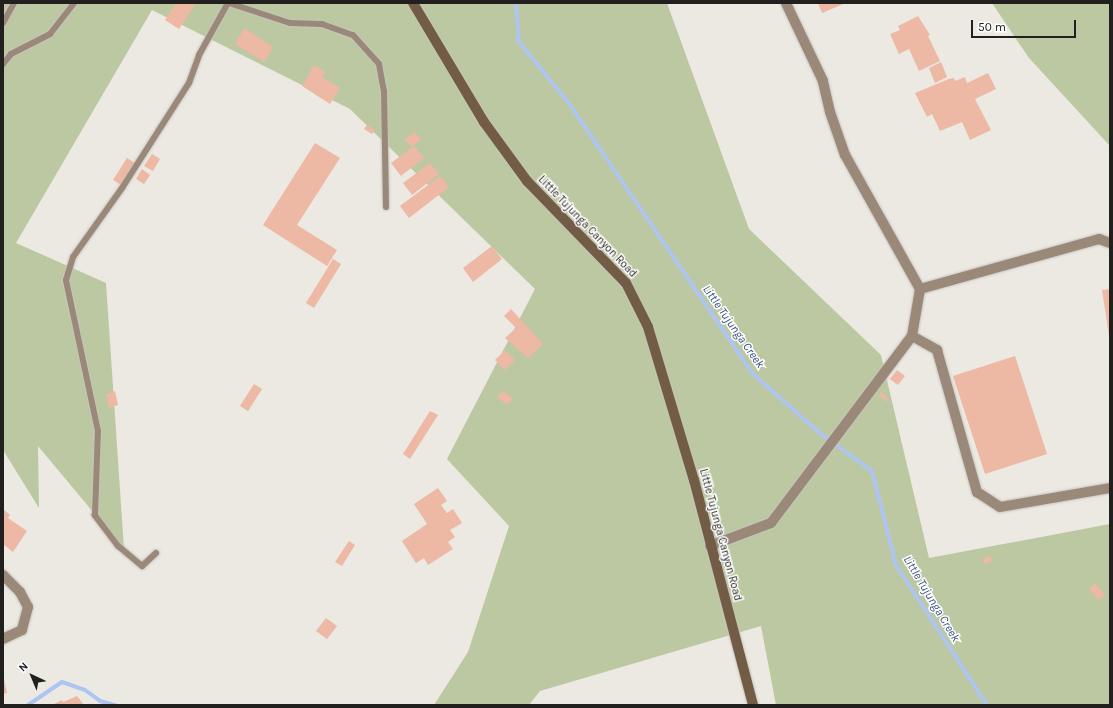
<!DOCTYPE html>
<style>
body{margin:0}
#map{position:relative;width:1113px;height:708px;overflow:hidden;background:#ece8e2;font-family:Karla,sans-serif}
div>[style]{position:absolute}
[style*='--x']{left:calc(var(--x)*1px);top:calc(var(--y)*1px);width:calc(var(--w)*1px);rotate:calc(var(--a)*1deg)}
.green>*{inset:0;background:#bcc8a1}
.stream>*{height:4px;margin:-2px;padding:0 2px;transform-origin:2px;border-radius:2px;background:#aec5f2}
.building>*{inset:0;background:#edb8a4}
.roads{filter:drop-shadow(0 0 1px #c7c4bf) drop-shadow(0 0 1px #c7c4bf)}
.lane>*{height:6px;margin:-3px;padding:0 3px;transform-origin:3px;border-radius:3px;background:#9a8979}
.street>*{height:10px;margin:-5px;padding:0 5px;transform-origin:5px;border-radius:5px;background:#9a8979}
.secondary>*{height:10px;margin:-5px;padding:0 5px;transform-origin:5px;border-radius:5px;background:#735c45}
span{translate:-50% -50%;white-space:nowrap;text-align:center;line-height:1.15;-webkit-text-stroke:3px #fff;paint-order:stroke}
.street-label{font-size:11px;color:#21201e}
.water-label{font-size:12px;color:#334d85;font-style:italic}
.frame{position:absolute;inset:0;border:4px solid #21201e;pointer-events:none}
.north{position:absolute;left:12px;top:656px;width:40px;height:40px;-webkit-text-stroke:3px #fff;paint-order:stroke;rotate:316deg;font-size:11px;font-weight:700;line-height:16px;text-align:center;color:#21201e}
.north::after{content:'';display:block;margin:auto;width:14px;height:18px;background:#21201e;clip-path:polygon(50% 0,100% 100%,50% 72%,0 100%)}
.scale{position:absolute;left:971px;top:20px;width:105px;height:18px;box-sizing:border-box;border:2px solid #21201e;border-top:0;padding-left:5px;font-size:12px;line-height:14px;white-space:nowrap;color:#21201e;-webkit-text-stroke:3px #fff;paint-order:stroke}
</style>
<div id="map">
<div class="green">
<div style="clip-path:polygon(3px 3px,667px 3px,749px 229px,881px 355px,929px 558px,1110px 524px,1110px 705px,776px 705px,761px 626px,540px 691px,529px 705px,434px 705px,468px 652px,509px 526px,447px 459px,535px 289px,350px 109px,152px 10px,16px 243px,106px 283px,124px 549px,38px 446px,39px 508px,3px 450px)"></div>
<div style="clip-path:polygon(992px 3px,1110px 3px,1110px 146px,1029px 58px)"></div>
</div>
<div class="stream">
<div style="--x:516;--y:3;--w:39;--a:86"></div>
<div style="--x:519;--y:42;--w:77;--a:50.8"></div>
<div style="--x:568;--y:102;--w:328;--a:55.8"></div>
<div style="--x:752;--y:373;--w:92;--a:41.5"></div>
<div style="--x:821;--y:434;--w:63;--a:36"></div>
<div style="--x:872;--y:471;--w:97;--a:75.7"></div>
<div style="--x:896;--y:565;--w:167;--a:57"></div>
<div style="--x:28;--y:705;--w:41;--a:-34.1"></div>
<div style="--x:62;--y:682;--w:24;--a:19"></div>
<div style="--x:85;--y:690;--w:19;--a:36"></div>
<div style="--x:100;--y:701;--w:16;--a:15"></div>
</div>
<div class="building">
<div style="clip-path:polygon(176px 3px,196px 3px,179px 29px,165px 20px)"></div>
<div style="clip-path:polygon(818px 3px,846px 3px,822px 13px)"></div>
<div style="clip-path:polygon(918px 16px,930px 35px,928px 36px,940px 61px,919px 71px,909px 49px,899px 54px,890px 34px,900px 30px,898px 26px)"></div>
<div style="clip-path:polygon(244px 28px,273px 47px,264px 62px,235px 44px)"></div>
<div style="clip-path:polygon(941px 62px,947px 77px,935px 83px,929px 68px)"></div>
<div style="clip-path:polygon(314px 65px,325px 72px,322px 77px,340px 88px,330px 104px,302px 86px)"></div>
<div style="clip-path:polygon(988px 73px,996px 89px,975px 99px,991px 130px,970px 140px,962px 122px,940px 131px,932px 114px,927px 117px,915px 93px,949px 79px,954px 78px,955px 81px,965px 77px,967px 83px)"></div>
<div style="clip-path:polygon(367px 125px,375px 130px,372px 134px,364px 129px)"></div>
<div style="clip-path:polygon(415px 132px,421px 140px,411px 147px,405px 139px)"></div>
<div style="clip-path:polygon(315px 143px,340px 158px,297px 225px,337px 250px,327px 266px,263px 225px)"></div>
<div style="clip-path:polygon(414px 146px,424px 158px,401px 176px,391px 163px)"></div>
<div style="clip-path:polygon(152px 154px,160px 159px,153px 171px,144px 166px)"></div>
<div style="clip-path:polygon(127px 158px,135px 163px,121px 185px,113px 180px)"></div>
<div style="clip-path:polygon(430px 163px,439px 174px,412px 195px,403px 183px)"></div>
<div style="clip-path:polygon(142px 169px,150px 175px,144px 184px,136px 179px)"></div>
<div style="clip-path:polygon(440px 176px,449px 187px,409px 218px,400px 206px)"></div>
<div style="clip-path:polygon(492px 246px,502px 259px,473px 282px,463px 268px)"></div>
<div style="clip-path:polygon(333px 259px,341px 264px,314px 308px,306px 303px)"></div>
<div style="clip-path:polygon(1110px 289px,1110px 335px,1109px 335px,1102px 290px)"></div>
<div style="clip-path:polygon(511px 309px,543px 344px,528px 358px,505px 338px,516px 328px,504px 316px)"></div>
<div style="clip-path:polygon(505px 350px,515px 360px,505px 370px,495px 360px)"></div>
<div style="clip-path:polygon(1015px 356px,1047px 454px,985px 474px,953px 376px)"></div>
<div style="clip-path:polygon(897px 370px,905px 376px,898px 385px,890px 379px)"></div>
<div style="clip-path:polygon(254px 384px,262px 389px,248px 411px,240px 406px)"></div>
<div style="clip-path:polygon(115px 391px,118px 405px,109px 408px,106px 394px)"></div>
<div style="clip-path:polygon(503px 391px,513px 399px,507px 405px,497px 397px)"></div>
<div style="clip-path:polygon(881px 392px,889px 399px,887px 402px,879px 395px)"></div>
<div style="clip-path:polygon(430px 411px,438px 415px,410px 459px,403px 454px)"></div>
<div style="clip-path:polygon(438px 488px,447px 501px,441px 505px,447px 513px,453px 509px,462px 523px,450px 530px,455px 537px,448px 542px,453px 549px,428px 565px,424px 558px,416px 563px,402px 541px,427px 524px,414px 504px)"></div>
<div style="clip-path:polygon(3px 509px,10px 515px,8px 518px,27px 531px,13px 552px,3px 544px)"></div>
<div style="clip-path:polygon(349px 541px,355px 545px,342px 566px,335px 562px)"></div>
<div style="clip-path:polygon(990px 556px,992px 561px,985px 564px,983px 559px)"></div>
<div style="clip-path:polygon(1095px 583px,1105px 595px,1099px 600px,1089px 589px)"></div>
<div style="clip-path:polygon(326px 618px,337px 626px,327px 639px,316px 631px)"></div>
<div style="clip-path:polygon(3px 675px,7px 693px,3px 694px)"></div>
<div style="clip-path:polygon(77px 696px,84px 705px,54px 704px,62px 700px,63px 702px)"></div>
</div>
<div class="roads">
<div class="lane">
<div style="--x:229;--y:3;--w:64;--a:18.2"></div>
<div style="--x:290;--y:23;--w:32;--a:2"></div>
<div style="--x:322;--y:24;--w:33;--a:20"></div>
<div style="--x:353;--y:35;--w:39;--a:48"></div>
<div style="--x:379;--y:64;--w:27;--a:80"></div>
<div style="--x:384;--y:91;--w:116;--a:89"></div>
<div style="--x:3;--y:23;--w:23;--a:-61"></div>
<div style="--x:3;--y:64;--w:13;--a:-51"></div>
<div style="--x:11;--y:54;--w:44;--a:-27.1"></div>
<div style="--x:50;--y:34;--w:39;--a:-52"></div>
<div style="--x:156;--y:553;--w:19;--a:137"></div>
<div style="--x:142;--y:566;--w:31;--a:-140"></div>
<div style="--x:118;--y:546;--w:39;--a:-127"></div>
<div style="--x:95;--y:515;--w:84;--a:-88"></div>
<div style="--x:98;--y:431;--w:154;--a:-102"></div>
<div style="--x:66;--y:280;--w:24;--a:-73"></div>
<div style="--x:73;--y:257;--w:85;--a:-54.6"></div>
<div style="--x:122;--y:188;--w:125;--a:-57.5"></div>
<div style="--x:189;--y:83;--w:30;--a:-70"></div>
<div style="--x:199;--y:55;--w:60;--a:-60.9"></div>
</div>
<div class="street">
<div style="--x:920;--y:289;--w:186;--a:-15.6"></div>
<div style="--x:1099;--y:239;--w:12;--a:20"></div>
<div style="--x:912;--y:336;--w:29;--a:29"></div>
<div style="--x:937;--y:350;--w:148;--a:74.3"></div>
<div style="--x:977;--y:492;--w:27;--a:33"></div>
<div style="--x:1000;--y:507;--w:112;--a:-9.8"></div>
<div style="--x:710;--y:546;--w:65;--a:-20.7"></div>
<div style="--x:771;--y:523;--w:234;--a:-53"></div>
<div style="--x:912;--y:336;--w:48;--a:-80.3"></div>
<div style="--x:920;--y:289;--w:154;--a:-119.2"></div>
<div style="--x:845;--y:155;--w:46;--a:-109.2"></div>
<div style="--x:830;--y:112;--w:32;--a:-103"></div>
<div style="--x:823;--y:81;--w:86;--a:-115.4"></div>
<div style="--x:3;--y:575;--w:24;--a:45"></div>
<div style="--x:20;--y:592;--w:17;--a:62"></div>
<div style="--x:28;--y:607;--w:24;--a:105"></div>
<div style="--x:22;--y:630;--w:21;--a:155"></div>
</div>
<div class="secondary">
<div style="--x:413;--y:3;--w:139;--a:59.2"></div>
<div style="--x:484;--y:122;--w:73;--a:53.9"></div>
<div style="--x:527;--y:181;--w:142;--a:45.9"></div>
<div style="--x:626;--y:283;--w:49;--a:63.4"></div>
<div style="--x:648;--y:327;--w:160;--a:73.3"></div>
<div style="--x:694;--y:480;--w:233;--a:75.3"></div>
</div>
</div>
<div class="street-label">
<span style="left:587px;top:227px;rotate:46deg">Little Tujunga Canyon Road</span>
<span style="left:720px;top:535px;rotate:75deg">Little Tujunga Canyon Road</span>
</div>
<div class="water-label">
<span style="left:733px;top:327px;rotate:55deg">Little Tujunga Creek</span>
<span style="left:931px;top:599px;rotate:59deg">Little Tujunga Creek</span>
</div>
<div class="frame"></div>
<div class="north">N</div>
<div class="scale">50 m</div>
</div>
